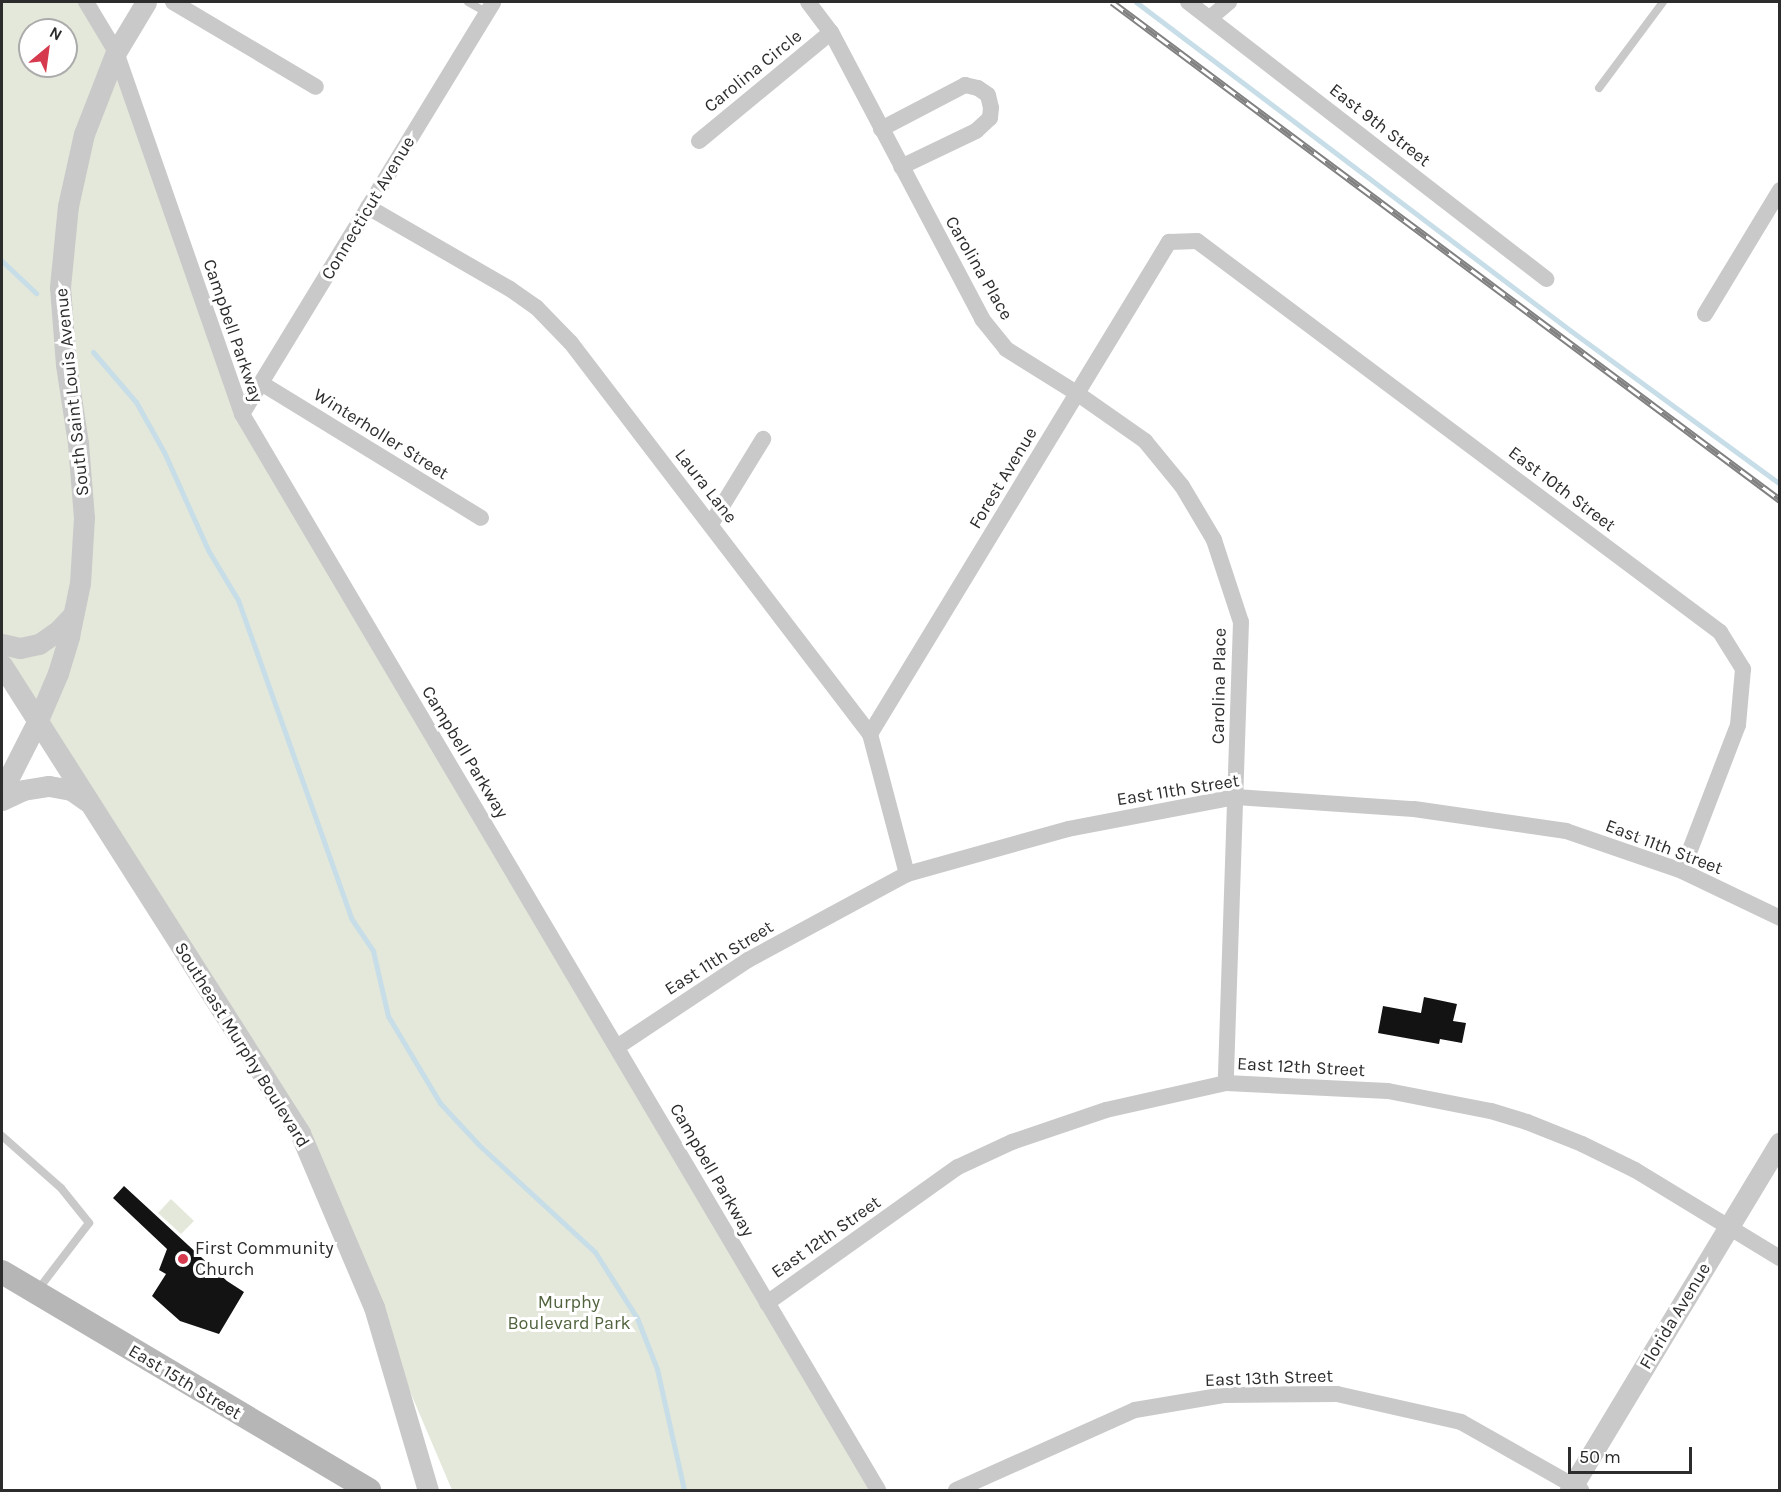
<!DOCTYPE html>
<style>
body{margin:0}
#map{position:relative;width:1781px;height:1492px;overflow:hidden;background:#fff;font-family:Karla,sans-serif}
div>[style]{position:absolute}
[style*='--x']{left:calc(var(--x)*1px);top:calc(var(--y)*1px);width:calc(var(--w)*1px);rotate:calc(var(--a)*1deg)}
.green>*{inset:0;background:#e3e8da}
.stream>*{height:5px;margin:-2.5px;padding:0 2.5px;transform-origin:2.5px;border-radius:2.5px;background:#c7dde7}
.building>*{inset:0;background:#131313}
.service>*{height:8px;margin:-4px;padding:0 4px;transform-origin:4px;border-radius:4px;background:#c9c9c9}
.minor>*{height:16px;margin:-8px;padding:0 8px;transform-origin:8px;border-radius:8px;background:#c9c9c9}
.tertiary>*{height:21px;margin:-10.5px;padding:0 10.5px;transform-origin:10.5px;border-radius:10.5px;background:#c9c9c9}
.secondary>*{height:24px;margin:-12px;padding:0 12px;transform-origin:12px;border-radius:12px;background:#b6b6b6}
.rail>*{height:7px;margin-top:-3.5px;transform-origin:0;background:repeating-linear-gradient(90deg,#fff 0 14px,#818181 0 28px);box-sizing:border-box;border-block:2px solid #818181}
.dots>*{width:16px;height:16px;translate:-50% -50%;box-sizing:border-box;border:3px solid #fff;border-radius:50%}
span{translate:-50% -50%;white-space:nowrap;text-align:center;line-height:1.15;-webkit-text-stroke:6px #fff;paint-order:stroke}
.street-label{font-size:18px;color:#2c2c2c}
.poi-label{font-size:18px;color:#2c2c2c}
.left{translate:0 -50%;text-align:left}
.park-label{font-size:18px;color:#51633d}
.frame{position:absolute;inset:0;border:3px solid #2c2c2c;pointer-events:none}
.north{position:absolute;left:18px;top:18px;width:60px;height:60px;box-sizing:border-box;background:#fff;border:2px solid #ababab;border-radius:50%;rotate:29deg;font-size:16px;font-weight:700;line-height:24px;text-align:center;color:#2c2c2c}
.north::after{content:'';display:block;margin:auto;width:21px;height:27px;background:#d63a4f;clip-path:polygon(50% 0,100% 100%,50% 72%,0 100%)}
.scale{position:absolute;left:1568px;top:1447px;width:124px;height:27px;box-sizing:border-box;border:3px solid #2c2c2c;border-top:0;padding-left:8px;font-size:18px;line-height:21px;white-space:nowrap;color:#2c2c2c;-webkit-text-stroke:4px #fff;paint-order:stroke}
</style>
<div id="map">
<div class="green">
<div style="clip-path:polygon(evenodd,2px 2px,86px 2px,116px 52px,242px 414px,878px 1490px,452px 1490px,300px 1133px,2px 665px,2px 2px,30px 30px,66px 30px,66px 66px,30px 66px,30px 30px)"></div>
<div style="clip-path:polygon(171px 1199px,194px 1221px,181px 1234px,158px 1213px)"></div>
</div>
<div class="stream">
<div style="--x:1136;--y:2;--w:545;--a:37.1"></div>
<div style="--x:1571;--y:331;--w:259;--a:36.2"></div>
<div style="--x:2;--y:261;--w:47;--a:43.3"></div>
<div style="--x:93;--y:352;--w:66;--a:49.3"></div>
<div style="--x:136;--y:402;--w:57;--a:60.8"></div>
<div style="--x:164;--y:452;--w:107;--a:65.8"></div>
<div style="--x:208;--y:550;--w:58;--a:59"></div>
<div style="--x:238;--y:600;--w:337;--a:70.4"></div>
<div style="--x:351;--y:918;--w:40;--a:56"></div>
<div style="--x:373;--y:951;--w:67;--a:77"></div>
<div style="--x:388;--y:1016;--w:101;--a:59.1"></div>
<div style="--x:440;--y:1103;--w:57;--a:47.1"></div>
<div style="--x:479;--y:1145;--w:158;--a:42.7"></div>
<div style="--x:595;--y:1252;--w:78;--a:57.5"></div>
<div style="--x:637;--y:1318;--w:55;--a:68.6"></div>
<div style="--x:657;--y:1369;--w:124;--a:77.4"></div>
</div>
<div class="building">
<div style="clip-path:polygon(1424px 997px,1457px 1004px,1453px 1021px,1466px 1023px,1462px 1043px,1440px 1039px,1439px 1044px,1378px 1033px,1383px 1006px,1421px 1013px)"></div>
<div style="clip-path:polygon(124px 1186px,227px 1281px,244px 1292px,219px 1334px,180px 1321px,152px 1296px,166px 1274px,159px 1270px,167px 1249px,113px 1198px)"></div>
</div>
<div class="service">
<div style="--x:468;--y:2;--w:21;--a:29"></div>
<div style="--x:1599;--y:88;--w:107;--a:-53.3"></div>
<div style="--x:2;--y:1136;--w:79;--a:41.4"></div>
<div style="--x:61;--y:1188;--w:45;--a:51.3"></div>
<div style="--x:89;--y:1223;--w:86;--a:127.4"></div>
</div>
<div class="minor">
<div style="--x:86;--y:2;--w:58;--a:59"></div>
<div style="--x:116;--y:52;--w:383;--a:70.8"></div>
<div style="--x:242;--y:414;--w:1250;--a:59.41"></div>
<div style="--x:173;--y:2;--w:166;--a:30.7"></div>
<div style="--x:808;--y:2;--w:38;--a:53"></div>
<div style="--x:831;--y:32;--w:324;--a:62.2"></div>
<div style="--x:982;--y:319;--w:38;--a:51"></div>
<div style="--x:1006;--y:349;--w:85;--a:32"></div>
<div style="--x:1078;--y:394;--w:82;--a:35"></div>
<div style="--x:1145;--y:441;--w:58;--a:50.6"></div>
<div style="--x:1182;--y:486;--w:63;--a:59.3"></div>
<div style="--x:1214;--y:540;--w:86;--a:71.8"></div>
<div style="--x:1241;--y:622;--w:461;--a:91.9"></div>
<div style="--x:1188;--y:2;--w:453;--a:37.7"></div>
<div style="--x:1210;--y:18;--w:25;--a:-40"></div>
<div style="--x:881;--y:129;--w:95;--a:-27.6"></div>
<div style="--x:965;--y:85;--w:13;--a:13"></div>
<div style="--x:978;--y:88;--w:12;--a:35"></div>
<div style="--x:988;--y:95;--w:13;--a:77"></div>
<div style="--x:991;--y:108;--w:10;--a:96"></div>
<div style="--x:990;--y:118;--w:19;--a:137"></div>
<div style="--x:976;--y:131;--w:83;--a:154.4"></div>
<div style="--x:699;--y:141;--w:171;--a:-39.5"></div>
<div style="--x:368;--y:207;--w:164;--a:30"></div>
<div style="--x:510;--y:289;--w:32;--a:35"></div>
<div style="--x:536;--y:307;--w:50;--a:45.8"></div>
<div style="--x:571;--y:343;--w:492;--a:52.6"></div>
<div style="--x:870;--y:734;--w:145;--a:75.2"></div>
<div style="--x:1705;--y:314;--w:145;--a:-58.8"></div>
<div style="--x:261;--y:383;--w:258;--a:31.5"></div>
<div style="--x:242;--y:414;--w:482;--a:-58.6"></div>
<div style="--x:711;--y:524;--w:100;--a:-58.5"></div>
<div style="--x:870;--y:734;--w:576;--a:-58.71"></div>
<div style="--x:1169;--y:242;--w:28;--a:-2"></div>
<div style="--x:1197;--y:241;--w:653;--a:36.78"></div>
<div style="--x:1720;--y:632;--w:44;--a:58.1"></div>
<div style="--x:1743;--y:669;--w:56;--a:95.1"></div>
<div style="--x:1738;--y:725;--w:156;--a:111"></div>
<div style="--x:617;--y:1047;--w:157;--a:-33.6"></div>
<div style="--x:748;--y:960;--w:181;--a:-28.4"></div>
<div style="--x:907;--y:874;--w:167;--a:-15.6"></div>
<div style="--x:1068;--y:829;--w:171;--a:-10.8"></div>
<div style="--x:1236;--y:797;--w:178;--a:3.9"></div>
<div style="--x:1414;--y:809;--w:154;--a:8.2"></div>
<div style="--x:1566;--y:831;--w:123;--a:19"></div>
<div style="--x:1682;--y:871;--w:109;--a:25.6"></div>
<div style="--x:767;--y:1303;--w:234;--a:-35.5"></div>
<div style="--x:958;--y:1167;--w:60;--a:-24.8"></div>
<div style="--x:1012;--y:1142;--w:99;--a:-18.8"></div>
<div style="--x:1106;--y:1110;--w:123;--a:-12.7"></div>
<div style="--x:1226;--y:1083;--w:162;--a:2.8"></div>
<div style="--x:1388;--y:1091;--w:105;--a:11"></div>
<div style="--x:1491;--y:1111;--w:38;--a:17"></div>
<div style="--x:1527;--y:1122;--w:59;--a:21.8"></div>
<div style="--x:1582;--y:1144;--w:59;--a:26.1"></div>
<div style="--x:1635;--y:1170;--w:170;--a:31.3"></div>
<div style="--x:956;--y:1490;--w:196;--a:-24.1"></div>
<div style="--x:1135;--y:1410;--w:91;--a:-9.5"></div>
<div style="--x:1225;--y:1395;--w:112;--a:-0.5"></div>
<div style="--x:1337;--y:1394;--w:127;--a:12.7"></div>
<div style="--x:1461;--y:1422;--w:138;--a:29.5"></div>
</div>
<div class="tertiary">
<div style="--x:2;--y:644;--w:18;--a:13"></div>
<div style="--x:20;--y:648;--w:19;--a:-12"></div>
<div style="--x:39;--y:644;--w:24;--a:-35"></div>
<div style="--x:59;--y:630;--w:21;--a:-47"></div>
<div style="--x:2;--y:665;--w:555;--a:57.51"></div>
<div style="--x:300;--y:1133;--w:189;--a:67"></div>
<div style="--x:374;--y:1307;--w:191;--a:73.6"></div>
<div style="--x:2;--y:791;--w:80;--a:-63.1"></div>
<div style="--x:38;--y:720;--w:51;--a:-66.9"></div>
<div style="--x:58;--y:673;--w:39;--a:-73"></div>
<div style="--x:69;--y:636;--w:54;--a:-78.3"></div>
<div style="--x:80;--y:583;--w:65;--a:-86.5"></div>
<div style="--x:84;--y:518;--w:75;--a:-94.6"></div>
<div style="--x:78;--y:443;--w:79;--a:-98.7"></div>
<div style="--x:66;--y:365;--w:78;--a:-94.4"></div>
<div style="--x:60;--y:287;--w:81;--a:-84.4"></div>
<div style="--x:68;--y:206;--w:74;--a:-77.5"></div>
<div style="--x:84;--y:134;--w:88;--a:-68.7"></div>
<div style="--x:116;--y:52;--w:58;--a:-59"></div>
<div style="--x:2;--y:800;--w:23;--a:-25"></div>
<div style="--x:23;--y:790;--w:26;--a:-9"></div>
<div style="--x:49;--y:786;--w:22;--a:10"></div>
<div style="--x:71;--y:790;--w:19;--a:35"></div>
<div style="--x:1570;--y:1490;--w:406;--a:-58.9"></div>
</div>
<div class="secondary">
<div style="--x:2;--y:1272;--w:427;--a:30.7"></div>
</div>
<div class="rail">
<div style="--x:1112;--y:2;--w:833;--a:36.7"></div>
</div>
<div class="dots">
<div style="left:183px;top:1259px;background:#d63a4f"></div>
</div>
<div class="street-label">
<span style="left:753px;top:71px;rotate:-39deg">Carolina Circle</span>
<span style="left:1380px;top:125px;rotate:38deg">East 9th Street</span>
<span style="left:368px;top:208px;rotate:-59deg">Connecticut Avenue</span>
<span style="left:979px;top:268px;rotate:60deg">Carolina Place</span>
<span style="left:233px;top:331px;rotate:71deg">Campbell Parkway</span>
<span style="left:72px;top:392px;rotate:-96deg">South Saint Louis Avenue</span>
<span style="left:381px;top:434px;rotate:32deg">Winterholler Street</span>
<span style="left:1003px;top:478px;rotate:-59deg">Forest Avenue</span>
<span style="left:706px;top:486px;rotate:52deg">Laura Lane</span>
<span style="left:1562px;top:489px;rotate:37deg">East 10th Street</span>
<span style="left:1219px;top:686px;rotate:-89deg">Carolina Place</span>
<span style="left:465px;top:752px;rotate:59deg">Campbell Parkway</span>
<span style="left:1178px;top:790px;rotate:-9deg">East 11th Street</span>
<span style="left:1664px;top:847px;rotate:21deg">East 11th Street</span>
<span style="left:719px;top:958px;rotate:-32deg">East 11th Street</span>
<span style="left:242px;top:1045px;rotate:58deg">Southeast Murphy Boulevard</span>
<span style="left:1301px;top:1067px;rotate:3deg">East 12th Street</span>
<span style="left:712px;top:1170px;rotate:60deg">Campbell Parkway</span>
<span style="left:826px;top:1237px;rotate:-35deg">East 12th Street</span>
<span style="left:1675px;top:1316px;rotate:-59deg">Florida Avenue</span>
<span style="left:1269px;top:1378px;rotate:-2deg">East 13th Street</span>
<span style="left:185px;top:1382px;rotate:31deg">East 15th Street</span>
</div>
<div class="poi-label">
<span class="left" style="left:195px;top:1259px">First Community<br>Church</span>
</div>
<div class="park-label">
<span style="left:569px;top:1313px">Murphy<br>Boulevard Park</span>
</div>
<div class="frame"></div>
<div class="north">N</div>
<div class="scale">50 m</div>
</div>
